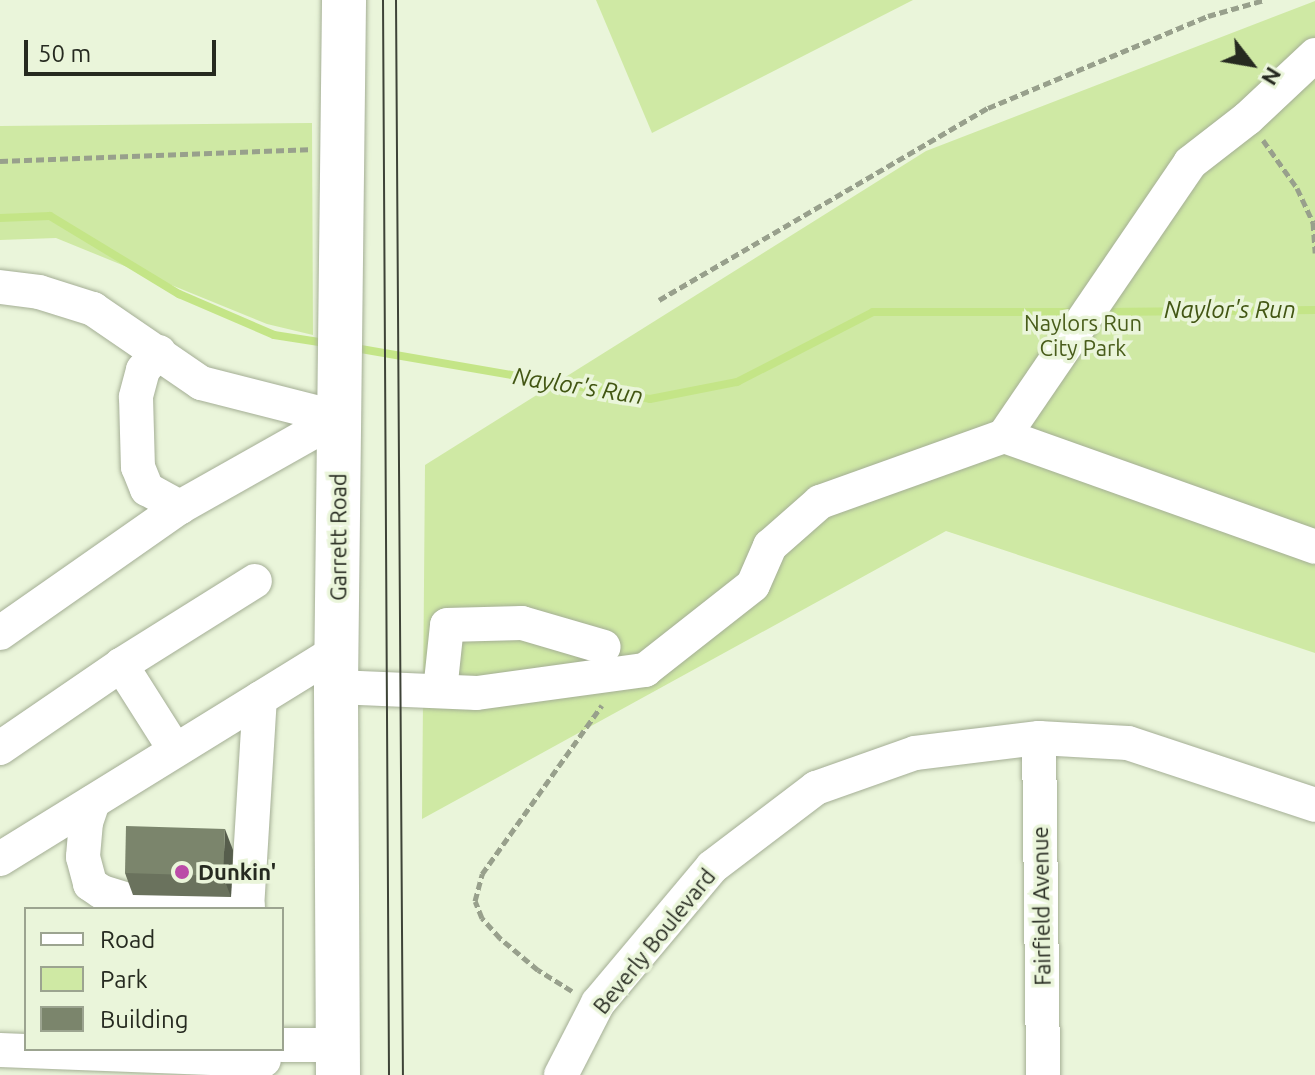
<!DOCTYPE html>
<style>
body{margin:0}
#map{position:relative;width:1315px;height:1075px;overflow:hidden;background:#eaf5da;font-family:Ubuntu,sans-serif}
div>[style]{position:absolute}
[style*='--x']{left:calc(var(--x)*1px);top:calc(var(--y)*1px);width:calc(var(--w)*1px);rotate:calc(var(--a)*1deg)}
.green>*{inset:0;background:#cfe9a4}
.stream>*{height:8px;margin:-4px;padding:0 4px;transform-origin:4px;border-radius:4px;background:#c4e587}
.path>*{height:5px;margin-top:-2.5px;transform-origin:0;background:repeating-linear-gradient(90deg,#98a08c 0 8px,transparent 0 12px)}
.roads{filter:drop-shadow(0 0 2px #a4ae95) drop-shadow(0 0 2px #a4ae95)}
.minor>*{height:34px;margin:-17px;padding:0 17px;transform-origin:17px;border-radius:17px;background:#fff}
.major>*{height:44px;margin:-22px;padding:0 22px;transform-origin:22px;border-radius:22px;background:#fff}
.tram>*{height:2px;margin:-1px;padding:0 1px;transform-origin:1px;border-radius:1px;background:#3e4337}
.wall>*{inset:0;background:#6a725d}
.shaded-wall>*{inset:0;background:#565d4c}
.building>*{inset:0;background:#7b856c}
.dots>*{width:22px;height:22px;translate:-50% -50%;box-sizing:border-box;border:4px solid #eaf5da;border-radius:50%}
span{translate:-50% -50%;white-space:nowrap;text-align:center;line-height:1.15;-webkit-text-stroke:7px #eaf5da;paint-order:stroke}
.park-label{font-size:22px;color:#495d1b}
.street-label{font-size:22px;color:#262a20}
.poi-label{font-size:22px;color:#262a20;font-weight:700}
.left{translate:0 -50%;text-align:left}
.water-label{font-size:24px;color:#425613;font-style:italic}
.legend{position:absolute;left:24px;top:907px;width:260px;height:144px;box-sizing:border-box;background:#eaf5da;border:2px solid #9ca490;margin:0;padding:10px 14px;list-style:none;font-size:24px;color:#262a20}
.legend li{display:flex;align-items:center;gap:16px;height:40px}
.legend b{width:40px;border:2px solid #9ca490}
.north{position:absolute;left:1211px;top:24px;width:80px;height:80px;-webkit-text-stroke:6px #eaf5da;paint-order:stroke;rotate:121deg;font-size:22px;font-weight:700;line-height:32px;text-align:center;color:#262a20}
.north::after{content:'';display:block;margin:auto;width:28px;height:36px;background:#262a20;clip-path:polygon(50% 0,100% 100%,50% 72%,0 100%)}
.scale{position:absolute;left:24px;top:40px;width:192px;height:36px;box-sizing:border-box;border:4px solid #262a20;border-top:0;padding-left:10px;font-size:24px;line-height:28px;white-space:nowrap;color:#262a20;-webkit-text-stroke:6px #eaf5da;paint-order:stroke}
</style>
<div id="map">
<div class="green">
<div style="clip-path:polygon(596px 0,913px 0,652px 133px)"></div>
<div style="clip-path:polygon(1315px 1px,1315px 653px,946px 531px,422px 819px,425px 465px,926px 151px)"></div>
<div style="clip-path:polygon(312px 123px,313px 335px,267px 324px,56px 238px,0 240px,0 126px)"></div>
</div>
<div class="stream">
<div style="--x:0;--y:218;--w:50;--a:-2.3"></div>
<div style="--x:50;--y:216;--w:151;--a:31.2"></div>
<div style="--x:179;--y:294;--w:103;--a:23.3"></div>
<div style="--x:274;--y:335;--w:52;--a:8.9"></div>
<div style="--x:1100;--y:312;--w:215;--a:-0.5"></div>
<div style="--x:355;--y:348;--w:299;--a:9.8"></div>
<div style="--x:650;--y:399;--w:89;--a:-11.1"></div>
<div style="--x:737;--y:382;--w:153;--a:-27.2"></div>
<div style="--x:873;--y:312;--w:205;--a:0"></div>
</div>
<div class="path">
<div style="--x:1263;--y:140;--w:59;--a:54.7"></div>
<div style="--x:1297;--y:188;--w:38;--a:65"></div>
<div style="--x:1313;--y:222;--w:31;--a:86"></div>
<div style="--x:0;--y:161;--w:309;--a:-2.2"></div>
<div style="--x:659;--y:300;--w:381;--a:-30.3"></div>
<div style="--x:988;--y:108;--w:238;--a:-22.7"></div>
<div style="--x:1208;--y:16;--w:58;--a:-15.9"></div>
<div style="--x:572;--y:991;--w:40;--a:-148"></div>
<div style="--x:538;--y:970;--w:50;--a:-139.9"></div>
<div style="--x:500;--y:938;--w:27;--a:-132"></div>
<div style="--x:482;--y:918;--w:18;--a:-112"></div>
<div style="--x:475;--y:901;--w:28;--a:-75"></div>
<div style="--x:482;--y:874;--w:207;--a:-54.6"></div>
</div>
<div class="roads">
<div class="minor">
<div style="--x:0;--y:287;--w:39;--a:7"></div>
<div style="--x:39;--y:292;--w:57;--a:17.5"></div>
<div style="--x:93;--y:309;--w:131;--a:34.4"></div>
<div style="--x:201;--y:383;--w:141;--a:14.3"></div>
<div style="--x:159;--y:352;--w:24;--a:132"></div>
<div style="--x:143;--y:370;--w:28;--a:105"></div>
<div style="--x:136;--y:397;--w:70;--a:88.4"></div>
<div style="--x:138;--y:467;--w:24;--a:68"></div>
<div style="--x:147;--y:489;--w:38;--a:29"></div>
<div style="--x:1004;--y:436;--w:330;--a:19.6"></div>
<div style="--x:0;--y:633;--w:220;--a:-35"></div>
<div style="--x:180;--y:507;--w:181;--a:-29.4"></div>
<div style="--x:336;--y:687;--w:141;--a:2.4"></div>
<div style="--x:477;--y:693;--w:170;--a:-7.8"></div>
<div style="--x:645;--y:670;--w:137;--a:-38.2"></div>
<div style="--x:753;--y:585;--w:43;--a:-66.4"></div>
<div style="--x:770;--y:546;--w:67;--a:-41.3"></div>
<div style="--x:820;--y:502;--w:195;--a:-19.7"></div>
<div style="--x:1004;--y:436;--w:330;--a:-55.7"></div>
<div style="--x:1190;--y:163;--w:73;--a:-37.8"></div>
<div style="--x:1248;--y:118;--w:92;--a:-43.2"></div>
<div style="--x:440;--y:691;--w:66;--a:-83.9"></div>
<div style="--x:447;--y:625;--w:75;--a:-1.5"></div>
<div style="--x:522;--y:623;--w:85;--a:16.3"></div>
<div style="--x:1039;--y:738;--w:337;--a:89.3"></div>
<div style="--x:0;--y:748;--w:147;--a:-34.4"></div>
<div style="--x:175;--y:750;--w:101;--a:-122.4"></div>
<div style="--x:121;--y:665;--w:158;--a:-32.1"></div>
<div style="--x:93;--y:802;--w:21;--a:109"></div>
<div style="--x:86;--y:822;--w:35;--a:95"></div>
<div style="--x:83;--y:857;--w:28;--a:75"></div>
<div style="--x:90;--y:884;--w:14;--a:34"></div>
<div style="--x:102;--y:892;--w:34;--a:17"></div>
<div style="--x:134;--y:902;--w:114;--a:2"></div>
<div style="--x:0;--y:859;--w:396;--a:-31.7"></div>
<div style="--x:247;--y:909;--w:211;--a:-86.5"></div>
<div style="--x:282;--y:1045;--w:56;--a:0"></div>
<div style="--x:0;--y:1050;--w:264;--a:2.2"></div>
<div style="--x:561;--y:1075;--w:81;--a:-62.8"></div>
<div style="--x:598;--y:1003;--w:177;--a:-50"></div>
<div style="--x:712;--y:867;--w:131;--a:-37.2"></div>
<div style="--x:816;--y:788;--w:105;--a:-19.5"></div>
<div style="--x:915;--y:753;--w:125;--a:-6.9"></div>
<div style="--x:1039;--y:738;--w:89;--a:3.2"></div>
<div style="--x:1128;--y:743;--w:197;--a:18.3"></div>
</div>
<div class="major">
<div style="--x:338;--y:1075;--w:388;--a:-90.3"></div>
<div style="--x:336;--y:687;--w:687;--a:-89.33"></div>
</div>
</div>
<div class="tram">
<div style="--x:383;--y:0;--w:1075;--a:89.68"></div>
<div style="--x:396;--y:0;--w:1075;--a:89.63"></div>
</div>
<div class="wall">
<div style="clip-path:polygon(233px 850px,231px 897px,133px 895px,125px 873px)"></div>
</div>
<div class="shaded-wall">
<div style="clip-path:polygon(225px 829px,233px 850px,231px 897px,223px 876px)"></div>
</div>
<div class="building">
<div style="clip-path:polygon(126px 826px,225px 829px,223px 876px,125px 873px)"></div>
</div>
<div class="dots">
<div style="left:182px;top:872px;background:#bb4ba8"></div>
</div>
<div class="park-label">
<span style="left:1083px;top:335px">Naylors Run<br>City Park</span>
</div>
<div class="street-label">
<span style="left:338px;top:537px;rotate:-90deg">Garrett Road</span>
<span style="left:1041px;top:906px;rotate:-91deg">Fairfield Avenue</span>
<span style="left:654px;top:941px;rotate:-51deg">Beverly Boulevard</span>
</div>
<div class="poi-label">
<span class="left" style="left:198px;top:872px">Dunkin'</span>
</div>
<div class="water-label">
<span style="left:1230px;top:310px">Naylor's Run</span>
<span style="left:578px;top:386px;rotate:9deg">Naylor's Run</span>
</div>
<ul class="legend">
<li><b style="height:10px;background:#fff"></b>Road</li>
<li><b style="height:22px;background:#cfe9a4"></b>Park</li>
<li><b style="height:22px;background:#7b856c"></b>Building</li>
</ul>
<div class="north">N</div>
<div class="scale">50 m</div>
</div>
